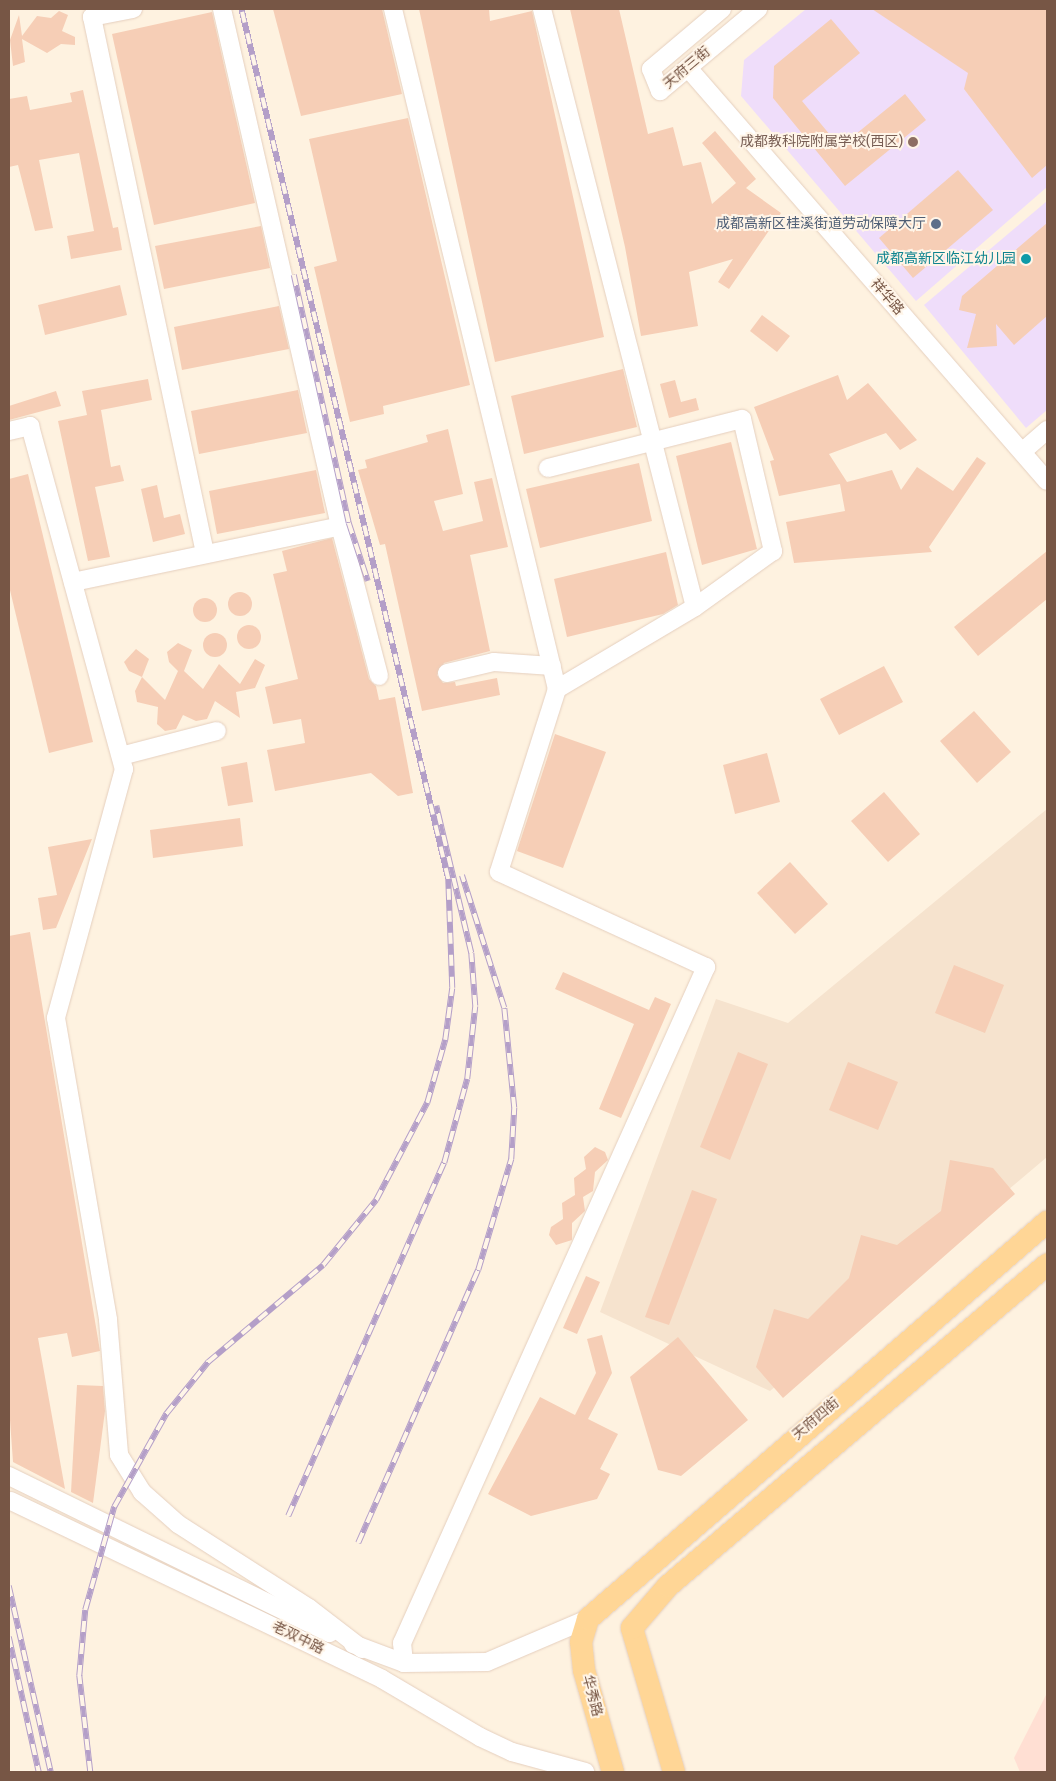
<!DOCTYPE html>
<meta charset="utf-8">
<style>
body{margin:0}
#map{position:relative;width:1056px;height:1781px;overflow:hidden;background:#fef2e0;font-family:"Fira Sans","Noto Sans SC",sans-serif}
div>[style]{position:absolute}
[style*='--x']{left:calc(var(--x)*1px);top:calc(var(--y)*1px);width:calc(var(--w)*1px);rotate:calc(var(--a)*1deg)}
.residential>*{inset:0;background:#f6e3ce}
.commercial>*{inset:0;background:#ffdfd3}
.education>*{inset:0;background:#efddfa}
.building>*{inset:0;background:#f6ceb6}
.round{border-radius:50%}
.roads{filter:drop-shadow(0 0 1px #e5cfbe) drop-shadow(0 0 1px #e5cfbe)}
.minor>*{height:18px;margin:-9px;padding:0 9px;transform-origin:9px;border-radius:9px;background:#fff}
.major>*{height:22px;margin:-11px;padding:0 11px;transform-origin:11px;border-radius:11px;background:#ffd696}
.rail>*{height:5.5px;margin-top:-2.75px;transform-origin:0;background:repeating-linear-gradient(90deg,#fff5e8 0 11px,#b49fc8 0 22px);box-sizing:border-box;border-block:1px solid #b49fc8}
.dots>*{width:14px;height:14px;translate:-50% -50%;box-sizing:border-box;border:2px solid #fff5e8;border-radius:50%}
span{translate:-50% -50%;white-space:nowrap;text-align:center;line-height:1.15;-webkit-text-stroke:4px #fff5e8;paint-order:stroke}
.street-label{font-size:14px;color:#775645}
.education-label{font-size:14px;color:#785e54}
.right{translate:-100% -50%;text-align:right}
.service-label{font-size:14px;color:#4e5e75}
.culture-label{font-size:14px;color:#0d838f}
.frame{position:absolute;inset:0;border:10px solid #775645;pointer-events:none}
</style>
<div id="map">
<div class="residential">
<div style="clip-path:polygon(1047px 809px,1047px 1157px,770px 1391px,600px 1312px,716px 999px,788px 1023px)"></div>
</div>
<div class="commercial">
<div style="clip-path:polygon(1047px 1693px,1047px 1772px,1020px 1772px,1014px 1758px)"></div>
</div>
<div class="education">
<div style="clip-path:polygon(806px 9px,1047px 9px,1047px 187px,916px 301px,741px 96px,744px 60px)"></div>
<div style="clip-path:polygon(1047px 201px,1047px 410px,1026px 428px,924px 305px)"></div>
</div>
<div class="building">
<div style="clip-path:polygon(273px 9px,382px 9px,402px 94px,301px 116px)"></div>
<div style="clip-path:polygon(419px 9px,489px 9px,490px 21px,532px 11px,604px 337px,495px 362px)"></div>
<div style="clip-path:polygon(570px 9px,619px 9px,648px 134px,673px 127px,683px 166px,701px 162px,712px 204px,736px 183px,702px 143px,715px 131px,756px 179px,746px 188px,781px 213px,729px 289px,718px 282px,733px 259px,689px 272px,698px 326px,641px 336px,625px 247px)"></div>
<div style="clip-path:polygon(872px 9px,1047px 9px,1047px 165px,1032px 178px,964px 89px,968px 73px)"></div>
<div style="clip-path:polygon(59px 11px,68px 15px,62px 31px,75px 37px,75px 45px,61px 44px,47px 53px,22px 39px,25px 62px,13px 66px,10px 40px,19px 15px,22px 36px,37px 16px,51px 18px)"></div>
<div style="clip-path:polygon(212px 12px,255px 203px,154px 225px,112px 34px)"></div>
<div style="clip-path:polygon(831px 19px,860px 53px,802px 101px,840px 147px,905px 94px,926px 120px,845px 186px,773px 98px,774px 66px)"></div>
<div style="clip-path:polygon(83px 90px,113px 228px,118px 227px,122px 250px,71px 259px,67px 236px,94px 231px,79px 153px,39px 160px,53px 228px,35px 231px,18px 165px,9px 167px,9px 99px,27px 96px,30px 110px,72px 102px,70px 93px)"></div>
<div style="clip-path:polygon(408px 118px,470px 385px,383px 406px,384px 414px,350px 422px,314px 267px,337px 261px,309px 139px)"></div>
<div style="clip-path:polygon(958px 170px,993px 210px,913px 278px,879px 238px)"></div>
<div style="clip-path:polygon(1047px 223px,1047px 316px,1014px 345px,996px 324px,997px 346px,967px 348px,976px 314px,959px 310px,962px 296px)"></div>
<div style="clip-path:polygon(261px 226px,270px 268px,164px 289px,155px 246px)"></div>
<div style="clip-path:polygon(120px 285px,127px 315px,45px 335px,38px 305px)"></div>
<div style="clip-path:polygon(279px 306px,289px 349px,182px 370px,174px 327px)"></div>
<div style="clip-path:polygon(762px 315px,790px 336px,777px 352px,750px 331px)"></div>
<div style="clip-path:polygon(623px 369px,637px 427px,524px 454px,511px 396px)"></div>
<div style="clip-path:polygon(838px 375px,847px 400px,868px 383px,917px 440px,900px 450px,886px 433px,829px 454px,847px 482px,892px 470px,901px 490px,917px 467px,953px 491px,977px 457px,986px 463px,929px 547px,932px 552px,794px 563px,786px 522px,845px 511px,840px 484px,779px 496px,770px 461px,774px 460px,754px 407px)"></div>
<div style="clip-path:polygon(148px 379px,152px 400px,101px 410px,111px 467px,120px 465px,124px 481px,95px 487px,110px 557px,88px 561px,58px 421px,87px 415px,82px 391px)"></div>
<div style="clip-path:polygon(675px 380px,681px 402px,696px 398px,699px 410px,669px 418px,660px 384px)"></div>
<div style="clip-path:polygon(298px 390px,307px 433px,199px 454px,191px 411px)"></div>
<div style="clip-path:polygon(56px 391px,61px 406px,9px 420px,9px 406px)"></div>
<div style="clip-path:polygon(448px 429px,463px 494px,434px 501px,443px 531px,483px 521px,474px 482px,492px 478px,508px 547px,470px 555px,490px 651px,444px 663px,437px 675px,443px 683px,455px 682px,456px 686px,497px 678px,500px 695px,422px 711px,385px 544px,380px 545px,358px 470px,367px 468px,365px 460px,428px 442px,426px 435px)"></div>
<div style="clip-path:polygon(731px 442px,757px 549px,702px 565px,676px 456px)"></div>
<div style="clip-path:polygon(639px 463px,652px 521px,540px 548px,526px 489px)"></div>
<div style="clip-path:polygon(316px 470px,325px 513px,217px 534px,209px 491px)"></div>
<div style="clip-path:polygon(28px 474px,93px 742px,49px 753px,9px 586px,9px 479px)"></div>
<div style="clip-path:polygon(157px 485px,164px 518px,180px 514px,185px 534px,153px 542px,141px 489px)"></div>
<div style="clip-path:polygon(332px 538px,369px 679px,376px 686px,379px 700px,395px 697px,413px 793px,398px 796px,371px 773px,275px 791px,267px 750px,305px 743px,301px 719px,273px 724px,265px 687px,298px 679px,273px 574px,287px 571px,282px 551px)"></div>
<div style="clip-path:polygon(1047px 551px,1047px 599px,978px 656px,954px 627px)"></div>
<div style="clip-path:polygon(666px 552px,678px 605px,663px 614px,567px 637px,554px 579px)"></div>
<div class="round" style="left:228px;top:592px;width:24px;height:24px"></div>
<div class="round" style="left:193px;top:598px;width:24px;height:24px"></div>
<div class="round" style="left:237px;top:625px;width:24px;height:24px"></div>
<div class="round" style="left:203px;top:633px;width:24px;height:24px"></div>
<div style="clip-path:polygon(178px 643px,192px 650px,184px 671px,203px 689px,219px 664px,240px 684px,255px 659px,265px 665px,255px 688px,236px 692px,240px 718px,215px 701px,207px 719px,196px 721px,183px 715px,176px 729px,165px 731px,157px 724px,158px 707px,137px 702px,135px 691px,142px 677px,165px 700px,178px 671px,169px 662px,167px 652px)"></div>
<div style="clip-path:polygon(136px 649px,149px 659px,142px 677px,129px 671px,124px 662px)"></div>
<div style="clip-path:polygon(884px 666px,903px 702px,839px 735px,820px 699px)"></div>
<div style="clip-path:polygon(974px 711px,1011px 752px,977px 783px,940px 741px)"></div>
<div style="clip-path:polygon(555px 734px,606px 752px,563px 868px,517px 851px)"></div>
<div style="clip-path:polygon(767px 753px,780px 802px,735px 814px,723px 765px)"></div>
<div style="clip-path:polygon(247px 762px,253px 802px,228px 806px,221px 767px)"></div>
<div style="clip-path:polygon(884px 792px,920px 834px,888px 862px,851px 821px)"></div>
<div style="clip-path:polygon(240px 818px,243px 846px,153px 858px,150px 830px)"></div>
<div style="clip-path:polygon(92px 839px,56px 928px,43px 930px,38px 898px,57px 895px,48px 847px)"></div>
<div style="clip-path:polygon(790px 862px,828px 904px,795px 934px,757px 893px)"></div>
<div style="clip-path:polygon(30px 932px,100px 1351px,72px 1357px,67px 1333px,38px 1338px,65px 1489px,13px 1462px,9px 1406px,9px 936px)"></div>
<div style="clip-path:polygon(954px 965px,1004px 985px,985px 1033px,935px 1013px)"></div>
<div style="clip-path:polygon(563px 972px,649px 1010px,655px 997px,671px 1004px,621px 1118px,599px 1109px,634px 1024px,555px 989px)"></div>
<div style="clip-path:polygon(738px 1052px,768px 1064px,730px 1160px,700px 1147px)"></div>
<div style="clip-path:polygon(848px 1062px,898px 1082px,878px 1130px,829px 1110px)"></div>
<div style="clip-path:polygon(595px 1147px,605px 1152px,608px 1160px,595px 1172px,593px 1191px,583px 1197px,585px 1211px,572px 1223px,572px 1240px,556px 1245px,549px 1235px,551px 1227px,563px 1219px,562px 1203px,575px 1195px,574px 1178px,586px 1169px,584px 1157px)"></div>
<div style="clip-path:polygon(950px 1160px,993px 1168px,1015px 1194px,783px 1398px,756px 1367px,774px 1309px,808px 1319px,849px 1278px,861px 1235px,897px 1245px,941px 1211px)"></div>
<div style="clip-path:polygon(692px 1190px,717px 1199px,669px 1325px,645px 1317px)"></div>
<div style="clip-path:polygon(586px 1276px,600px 1282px,577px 1334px,563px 1328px)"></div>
<div style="clip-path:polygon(602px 1335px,612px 1373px,588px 1419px,618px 1434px,600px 1469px,610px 1474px,597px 1499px,531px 1516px,488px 1494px,540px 1397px,575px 1415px,596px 1373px,587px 1339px)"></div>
<div style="clip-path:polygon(678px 1337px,748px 1420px,681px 1476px,658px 1470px,630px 1377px)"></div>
<div style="clip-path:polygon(77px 1385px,103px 1386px,105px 1411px,93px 1503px,71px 1492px)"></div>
</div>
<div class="roads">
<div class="minor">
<div style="--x:133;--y:9;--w:42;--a:169"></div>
<div style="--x:92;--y:17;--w:548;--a:78.1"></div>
<div style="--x:222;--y:9;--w:530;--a:77.14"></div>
<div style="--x:393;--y:9;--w:699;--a:76.44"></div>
<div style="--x:557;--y:689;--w:192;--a:107.6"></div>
<div style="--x:499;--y:872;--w:228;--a:24.7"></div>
<div style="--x:706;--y:967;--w:741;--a:114.21"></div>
<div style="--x:402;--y:1643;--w:20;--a:84"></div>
<div style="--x:542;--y:9;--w:617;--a:75.65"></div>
<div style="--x:695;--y:607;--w:161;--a:149.3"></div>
<div style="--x:722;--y:9;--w:93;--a:139.8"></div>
<div style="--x:651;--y:69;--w:24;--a:68"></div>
<div style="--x:660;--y:91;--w:128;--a:-39.9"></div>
<div style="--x:688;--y:68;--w:547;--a:49"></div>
<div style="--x:9;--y:431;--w:22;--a:-13"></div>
<div style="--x:30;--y:426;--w:356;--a:74.7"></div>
<div style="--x:124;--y:769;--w:258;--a:105.3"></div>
<div style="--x:56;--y:1018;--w:306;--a:80.2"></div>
<div style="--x:108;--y:1320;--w:135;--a:85.3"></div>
<div style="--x:119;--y:1455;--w:44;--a:58.1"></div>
<div style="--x:142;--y:1492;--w:48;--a:41.6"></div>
<div style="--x:178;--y:1524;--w:156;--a:32.7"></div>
<div style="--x:309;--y:1608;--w:67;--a:37.7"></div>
<div style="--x:1023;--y:451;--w:32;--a:-41"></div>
<div style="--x:548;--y:468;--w:200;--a:-14.2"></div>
<div style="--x:742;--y:419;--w:136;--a:76.8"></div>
<div style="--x:773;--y:551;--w:96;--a:144.3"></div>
<div style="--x:73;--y:582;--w:273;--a:-11.8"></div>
<div style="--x:340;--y:526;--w:155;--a:75.4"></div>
<div style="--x:447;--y:673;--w:48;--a:-13.2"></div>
<div style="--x:494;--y:662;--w:58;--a:3.9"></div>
<div style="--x:121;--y:756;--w:99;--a:-14.6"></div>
<div style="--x:9;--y:1476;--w:357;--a:26.1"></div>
<div style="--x:11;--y:1501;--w:411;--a:25.6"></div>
<div style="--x:382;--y:1679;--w:114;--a:30.6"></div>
<div style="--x:480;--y:1737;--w:35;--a:25"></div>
<div style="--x:512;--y:1752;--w:76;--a:15.3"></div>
<div style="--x:353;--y:1644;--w:54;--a:20.4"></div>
<div style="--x:404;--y:1663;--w:83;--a:-0.7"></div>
<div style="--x:487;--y:1662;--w:110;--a:-23.1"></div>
</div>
<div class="major">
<div style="--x:613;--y:1772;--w:106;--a:-105.9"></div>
<div style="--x:584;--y:1670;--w:28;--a:-96"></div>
<div style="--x:581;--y:1642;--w:24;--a:-73"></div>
<div style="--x:588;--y:1619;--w:607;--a:-40.86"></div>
<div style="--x:674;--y:1772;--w:150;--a:-106.3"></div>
<div style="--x:632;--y:1628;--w:55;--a:-49.4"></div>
<div style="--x:668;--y:1586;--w:497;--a:-40.3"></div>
</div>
</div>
<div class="rail">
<div style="--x:294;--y:275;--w:254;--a:77.5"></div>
<div style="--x:349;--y:523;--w:61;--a:71.9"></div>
<div style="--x:288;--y:1516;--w:386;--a:-66.2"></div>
<div style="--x:444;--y:1163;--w:87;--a:-74.7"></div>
<div style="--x:467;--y:1079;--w:73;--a:-83.7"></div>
<div style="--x:475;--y:1006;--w:53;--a:-94.3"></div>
<div style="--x:471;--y:953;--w:151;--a:-103.4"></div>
<div style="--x:358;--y:1543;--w:298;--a:-66.3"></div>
<div style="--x:478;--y:1270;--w:116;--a:-73.4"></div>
<div style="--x:511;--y:1159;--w:51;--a:-86.6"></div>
<div style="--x:514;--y:1108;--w:100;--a:-95.7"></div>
<div style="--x:504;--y:1008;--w:139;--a:-107.7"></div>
<div style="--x:9;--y:1586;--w:191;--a:77.3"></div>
<div style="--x:9;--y:1637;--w:138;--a:77.5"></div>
<div style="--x:90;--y:1772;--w:97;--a:-96.5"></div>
<div style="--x:79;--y:1676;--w:66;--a:-84.8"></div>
<div style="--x:85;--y:1610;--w:107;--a:-74.3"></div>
<div style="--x:114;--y:1507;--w:107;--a:-60.8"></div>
<div style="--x:166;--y:1414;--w:67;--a:-51.1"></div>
<div style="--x:208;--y:1362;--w:150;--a:-40.1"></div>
<div style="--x:323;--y:1265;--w:84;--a:-50.8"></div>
<div style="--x:376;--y:1200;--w:110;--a:-62.3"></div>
<div style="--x:427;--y:1103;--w:66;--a:-74.1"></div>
<div style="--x:445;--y:1040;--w:52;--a:-82.3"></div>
<div style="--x:452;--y:988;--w:109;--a:-92.1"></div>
<div style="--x:448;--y:879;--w:894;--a:-103.38"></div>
</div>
<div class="dots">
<div style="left:913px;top:142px;background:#8d6e63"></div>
<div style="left:936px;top:224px;background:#5c6f8a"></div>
<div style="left:1026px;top:259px;background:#0f9aa8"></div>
</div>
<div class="street-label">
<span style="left:687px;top:68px;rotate:-40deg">天府三街</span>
<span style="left:887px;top:297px;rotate:49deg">祥华路</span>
<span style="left:816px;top:1419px;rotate:-40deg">天府四街</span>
<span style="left:298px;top:1638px;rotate:26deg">老双中路</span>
<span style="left:592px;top:1696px;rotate:75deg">华秀路</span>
</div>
<div class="education-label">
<span class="right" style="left:903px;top:142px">成都教科院附属学校(西区)</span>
</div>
<div class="service-label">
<span class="right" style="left:926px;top:224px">成都高新区桂溪街道劳动保障大厅</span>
</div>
<div class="culture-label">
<span class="right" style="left:1016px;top:259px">成都高新区临江幼儿园</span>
</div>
<div class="frame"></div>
</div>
